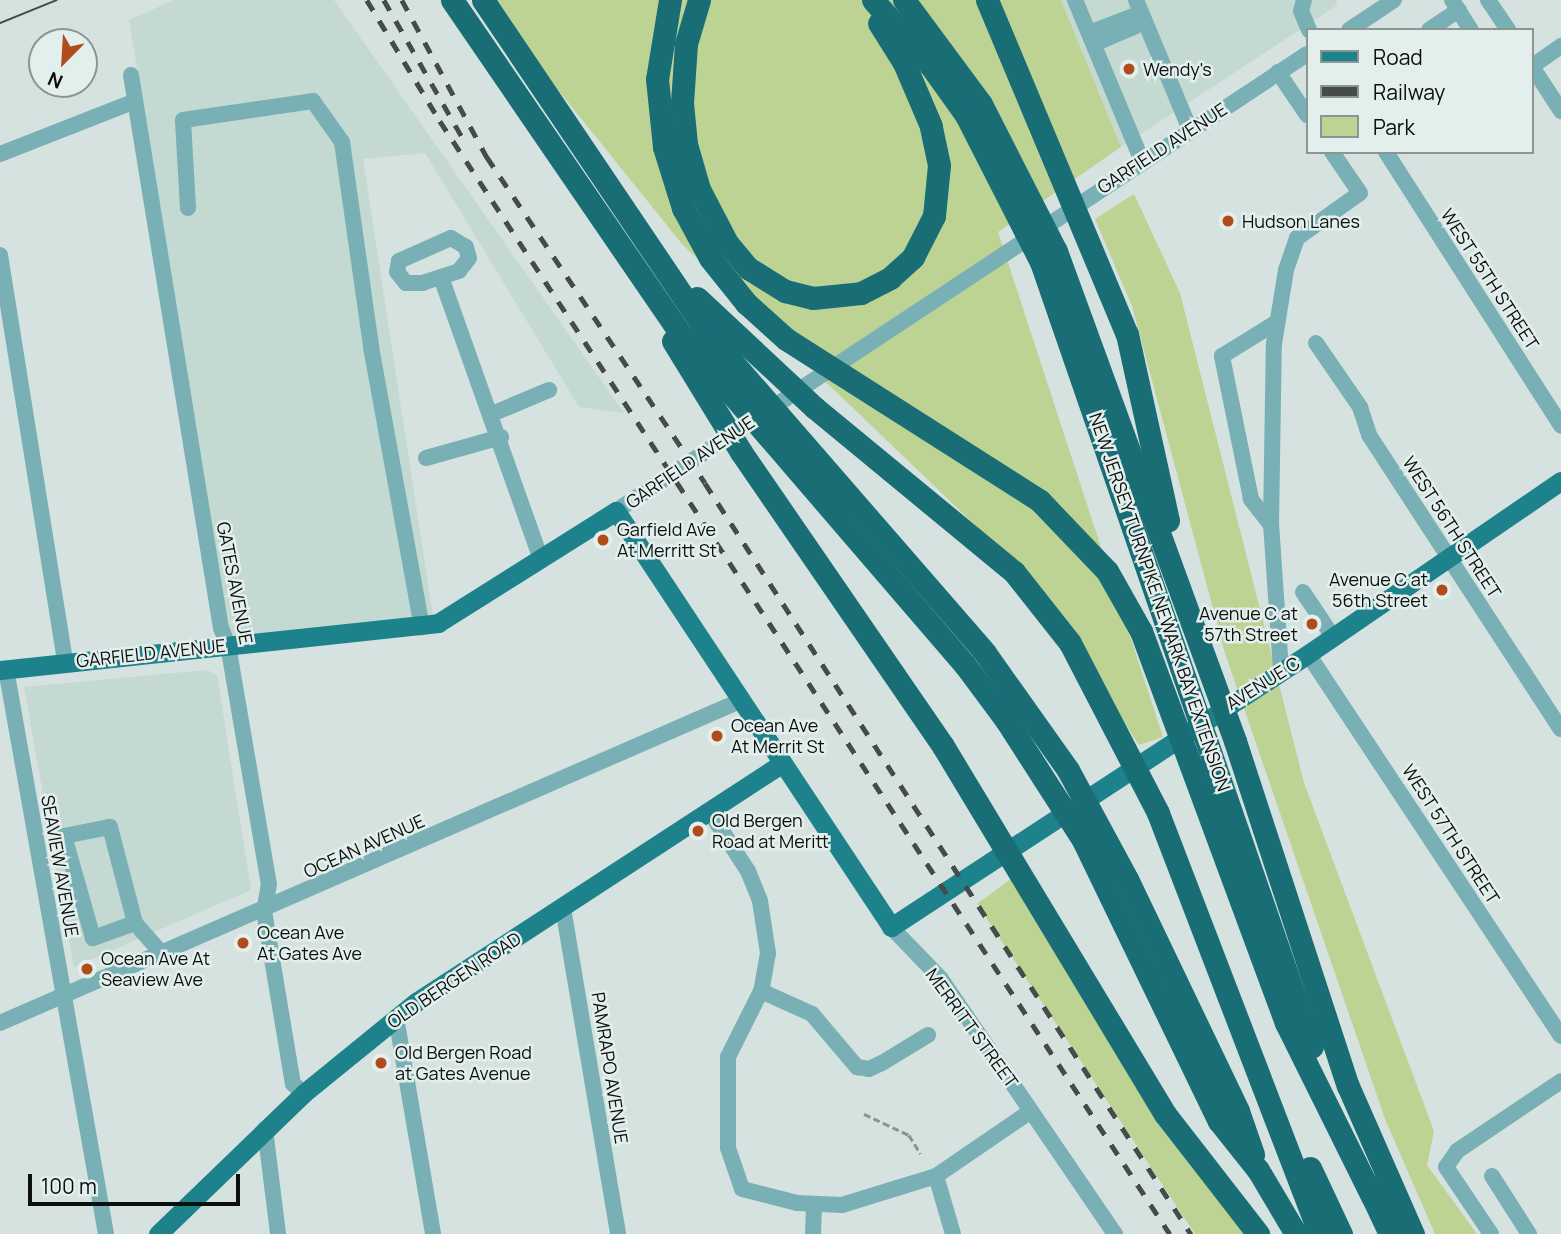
<!DOCTYPE html>
<style>
body{margin:0}
#map{position:relative;width:1561px;height:1234px;overflow:hidden;background:#d6e2df;font-family:Manrope,sans-serif}
div>[style]{position:absolute}
[style*='--x']{left:calc(var(--x)*1px);top:calc(var(--y)*1px);width:calc(var(--w)*1px);rotate:calc(var(--a)*1deg)}
.built>*{inset:0;background:#c3d9d2}
.green>*{inset:0;background:#bdd393}
.path>*{height:2.5px;margin-top:-1.25px;transform-origin:0;background:repeating-linear-gradient(90deg,#8b9492 0 7px,transparent 0 10.5px)}
.minor>*{height:16px;margin:-8px;padding:0 8px;transform-origin:8px;border-radius:8px;background:#79b0b5}
.major>*{height:19px;margin:-9.5px;padding:0 9.5px;transform-origin:9.5px;border-radius:9.5px;background:#1d828b}
.highway>*{height:23px;margin:-11.5px;padding:0 11.5px;transform-origin:11.5px;border-radius:11.5px;background:#196e76}
.tram>*{height:2px;margin:-1px;padding:0 1px;transform-origin:1px;border-radius:1px;background:#454b4a}
.rail>*{height:4.5px;margin-top:-2.25px;transform-origin:0;background:repeating-linear-gradient(90deg,#454b4a 0 12px,transparent 0 24px)}
.dots>*{width:19px;height:19px;translate:-50% -50%;box-sizing:border-box;border:4px solid #e3efec;border-radius:50%}
span{translate:-50% -50%;white-space:nowrap;text-align:center;line-height:1.15;-webkit-text-stroke:5px #e3efec;paint-order:stroke}
.poi-label{font-size:18px;color:#0b0f0e}
.left{translate:0 -50%;text-align:left}
.right{translate:-100% -50%;text-align:right}
.street-label{font-size:18px;color:#0b0f0e}
.legend{position:absolute;left:1306px;top:28px;width:228px;height:126px;box-sizing:border-box;background:#e3efec;border:2px solid #8d9593;margin:0;padding:9px 12px;list-style:none;font-size:21px;color:#0b0f0e}
.legend li{display:flex;align-items:center;gap:14px;height:35px}
.legend b{width:35px;border:2px solid #8d9593}
.north{position:absolute;left:28px;top:28px;width:70px;height:70px;box-sizing:border-box;background:#e3efec;border:2px solid #8d9593;border-radius:50%;rotate:204deg;font-size:19px;font-weight:700;line-height:28px;text-align:center;color:#0b0f0e}
.north::after{content:'';display:block;margin:auto;width:24px;height:32px;background:#b04b1b;clip-path:polygon(50% 0,100% 100%,50% 72%,0 100%)}
.scale{position:absolute;left:28px;top:1174px;width:212px;height:32px;box-sizing:border-box;border:4px solid #0b0f0e;border-top:0;padding-left:9px;font-size:21px;line-height:24px;white-space:nowrap;color:#0b0f0e;-webkit-text-stroke:5px #e3efec;paint-order:stroke}
</style>
<div id="map">
<div class="built">
<div style="clip-path:polygon(174px 0,334px 0,624px 413px,579px 407px,425px 153px,363px 159px,434px 623px,232px 644px,129px 20px)"></div>
<div style="clip-path:polygon(1061px 0,1337px 0,1336px 6px,1121px 147px)"></div>
<div style="clip-path:polygon(207px 670px,217px 675px,251px 890px,74px 967px,24px 687px)"></div>
</div>
<div class="green">
<div style="clip-path:polygon(486px 0,1061px 0,1121px 147px,998px 232px,1163px 737px,1139px 745px,1024px 572px,682px 244px)"></div>
<div style="clip-path:polygon(1134px 194px,1180px 293px,1304px 783px,1434px 1131px,1427px 1165px,1477px 1234px,1435px 1234px,1385px 1119px,1225px 653px,1132px 306px,1095px 219px)"></div>
<div style="clip-path:polygon(1012px 878px,1246px 1234px,1195px 1234px,977px 904px)"></div>
</div>
<div class="path">
<div style="--x:864;--y:1114;--w:50;--a:25"></div>
<div style="--x:909;--y:1135;--w:22;--a:58"></div>
</div>
<div class="minor">
<div style="--x:1075;--y:0;--w:174;--a:67.4"></div>
<div style="--x:1136;--y:0;--w:141;--a:67.4"></div>
<div style="--x:1304;--y:0;--w:11;--a:105"></div>
<div style="--x:1301;--y:11;--w:21;--a:67"></div>
<div style="--x:1452;--y:0;--w:36;--a:58"></div>
<div style="--x:1488;--y:0;--w:36;--a:56"></div>
<div style="--x:1349;--y:30;--w:54;--a:-33.7"></div>
<div style="--x:1429;--y:30;--w:36;--a:-34"></div>
<div style="--x:1089;--y:33;--w:56;--a:-21"></div>
<div style="--x:1094;--y:44;--w:46;--a:-23.2"></div>
<div style="--x:1531;--y:65;--w:55;--a:56.9"></div>
<div style="--x:1531;--y:67;--w:37;--a:-35"></div>
<div style="--x:1278;--y:72;--w:52;--a:56"></div>
<div style="--x:131;--y:75;--w:560;--a:80.76"></div>
<div style="--x:221;--y:628;--w:18;--a:68"></div>
<div style="--x:228;--y:645;--w:242;--a:80.3"></div>
<div style="--x:269;--y:884;--w:27;--a:100"></div>
<div style="--x:264;--y:911;--w:175;--a:80.5"></div>
<div style="--x:293;--y:1084;--w:14;--a:39"></div>
<div style="--x:1386;--y:152;--w:325;--a:57.4"></div>
<div style="--x:0;--y:154;--w:145;--a:-21.4"></div>
<div style="--x:188;--y:208;--w:88;--a:-93.3"></div>
<div style="--x:183;--y:120;--w:131;--a:-8.3"></div>
<div style="--x:313;--y:101;--w:50;--a:54.7"></div>
<div style="--x:342;--y:142;--w:207;--a:81.9"></div>
<div style="--x:371;--y:347;--w:285;--a:79.7"></div>
<div style="--x:451;--y:238;--w:17;--a:31"></div>
<div style="--x:466;--y:247;--w:11;--a:75"></div>
<div style="--x:469;--y:258;--w:16;--a:128"></div>
<div style="--x:459;--y:271;--w:38;--a:162"></div>
<div style="--x:423;--y:283;--w:17;--a:180"></div>
<div style="--x:406;--y:283;--w:14;--a:-129"></div>
<div style="--x:397;--y:272;--w:11;--a:-80"></div>
<div style="--x:399;--y:261;--w:57;--a:-23.9"></div>
<div style="--x:0;--y:255;--w:412;--a:80.9"></div>
<div style="--x:442;--y:280;--w:293;--a:70.5"></div>
<div style="--x:1316;--y:343;--w:78;--a:55.5"></div>
<div style="--x:1360;--y:407;--w:29;--a:72"></div>
<div style="--x:1369;--y:435;--w:351;--a:56.9"></div>
<div style="--x:492;--y:414;--w:62;--a:-22.8"></div>
<div style="--x:426;--y:458;--w:78;--a:-15.6"></div>
<div style="--x:616;--y:511;--w:828;--a:-33.48"></div>
<div style="--x:1271;--y:525;--w:33;--a:-128"></div>
<div style="--x:1251;--y:499;--w:146;--a:-101.5"></div>
<div style="--x:1222;--y:356;--w:65;--a:-31.7"></div>
<div style="--x:1303;--y:592;--w:54;--a:56.3"></div>
<div style="--x:1308;--y:654;--w:458;--a:56.5"></div>
<div style="--x:6;--y:669;--w:574;--a:79.96"></div>
<div style="--x:1281;--y:670;--w:145;--a:-93.9"></div>
<div style="--x:1271;--y:525;--w:181;--a:-89.1"></div>
<div style="--x:1274;--y:344;--w:75;--a:-80.8"></div>
<div style="--x:1286;--y:270;--w:34;--a:-71"></div>
<div style="--x:1297;--y:238;--w:77;--a:-35.5"></div>
<div style="--x:1360;--y:193;--w:50;--a:-124.3"></div>
<div style="--x:709;--y:811;--w:72;--a:57"></div>
<div style="--x:748;--y:871;--w:32;--a:68"></div>
<div style="--x:760;--y:901;--w:53;--a:81.3"></div>
<div style="--x:768;--y:953;--w:39;--a:100"></div>
<div style="--x:761;--y:991;--w:74;--a:116.6"></div>
<div style="--x:728;--y:1057;--w:91;--a:90"></div>
<div style="--x:728;--y:1148;--w:43;--a:71.1"></div>
<div style="--x:742;--y:1189;--w:57;--a:14.3"></div>
<div style="--x:797;--y:1203;--w:45;--a:2.5"></div>
<div style="--x:842;--y:1205;--w:98;--a:-17.1"></div>
<div style="--x:936;--y:1176;--w:115;--a:-34.4"></div>
<div style="--x:563;--y:908;--w:331;--a:80.4"></div>
<div style="--x:135;--y:923;--w:45;--a:160.3"></div>
<div style="--x:93;--y:938;--w:106;--a:-105.9"></div>
<div style="--x:64;--y:836;--w:47;--a:-11.1"></div>
<div style="--x:110;--y:827;--w:99;--a:75.4"></div>
<div style="--x:135;--y:923;--w:43;--a:48.8"></div>
<div style="--x:891;--y:927;--w:72;--a:46.1"></div>
<div style="--x:941;--y:979;--w:309;--a:55.7"></div>
<div style="--x:761;--y:991;--w:56;--a:24.3"></div>
<div style="--x:812;--y:1014;--w:70;--a:49.7"></div>
<div style="--x:857;--y:1067;--w:12;--a:9"></div>
<div style="--x:869;--y:1069;--w:14;--a:-25"></div>
<div style="--x:882;--y:1063;--w:54;--a:-31.3"></div>
<div style="--x:396;--y:1017;--w:220;--a:80.3"></div>
<div style="--x:0;--y:1023;--w:809;--a:-23.52"></div>
<div style="--x:265;--y:1129;--w:106;--a:82.9"></div>
<div style="--x:936;--y:1176;--w:60;--a:73.7"></div>
<div style="--x:1492;--y:1176;--w:69;--a:57.5"></div>
<div style="--x:813;--y:1234;--w:30;--a:-88"></div>
<div style="--x:1491;--y:1234;--w:81;--a:-123.9"></div>
<div style="--x:1446;--y:1167;--w:19;--a:-55"></div>
<div style="--x:1457;--y:1151;--w:125;--a:-33.9"></div>
</div>
<div class="major">
<div style="--x:0;--y:670;--w:441;--a:-6.1"></div>
<div style="--x:438;--y:623;--w:210;--a:-32.2"></div>
<div style="--x:616;--y:511;--w:499;--a:56.5"></div>
<div style="--x:891;--y:927;--w:498;--a:-33.2"></div>
<div style="--x:1308;--y:654;--w:306;--a:-34.4"></div>
<div style="--x:158;--y:1234;--w:203;--a:-44"></div>
<div style="--x:304;--y:1093;--w:144;--a:-39.1"></div>
<div style="--x:416;--y:1002;--w:434;--a:-33.1"></div>
</div>
<div class="highway">
<div style="--x:452;--y:0;--w:407;--a:55.6"></div>
<div style="--x:682;--y:336;--w:434;--a:49.3"></div>
<div style="--x:965;--y:665;--w:69;--a:53.3"></div>
<div style="--x:1006;--y:720;--w:143;--a:57.3"></div>
<div style="--x:1083;--y:840;--w:312;--a:64.2"></div>
<div style="--x:1219;--y:1121;--w:63;--a:51.5"></div>
<div style="--x:1258;--y:1170;--w:74;--a:59.3"></div>
<div style="--x:483;--y:0;--w:404;--a:56"></div>
<div style="--x:709;--y:335;--w:421;--a:49"></div>
<div style="--x:985;--y:653;--w:143;--a:54.6"></div>
<div style="--x:1068;--y:770;--w:124;--a:61.6"></div>
<div style="--x:1127;--y:879;--w:257;--a:64.4"></div>
<div style="--x:1238;--y:1111;--w:46;--a:70.8"></div>
<div style="--x:670;--y:0;--w:80;--a:99.3"></div>
<div style="--x:657;--y:79;--w:68;--a:84.1"></div>
<div style="--x:664;--y:147;--w:64;--a:72.7"></div>
<div style="--x:683;--y:208;--w:57;--a:61.6"></div>
<div style="--x:710;--y:258;--w:58;--a:51.3"></div>
<div style="--x:746;--y:303;--w:54;--a:42"></div>
<div style="--x:786;--y:339;--w:301;--a:32.5"></div>
<div style="--x:1040;--y:501;--w:97;--a:46.3"></div>
<div style="--x:1107;--y:571;--w:69;--a:60.5"></div>
<div style="--x:1141;--y:631;--w:418;--a:69.7"></div>
<div style="--x:1286;--y:1023;--w:193;--a:63.6"></div>
<div style="--x:699;--y:0;--w:46;--a:106.5"></div>
<div style="--x:686;--y:44;--w:59;--a:93.9"></div>
<div style="--x:682;--y:103;--w:41;--a:84.4"></div>
<div style="--x:686;--y:144;--w:47;--a:73.9"></div>
<div style="--x:699;--y:189;--w:61;--a:62.6"></div>
<div style="--x:727;--y:243;--w:33;--a:50"></div>
<div style="--x:748;--y:268;--w:44;--a:31.9"></div>
<div style="--x:785;--y:291;--w:29;--a:14"></div>
<div style="--x:813;--y:298;--w:48;--a:-5.9"></div>
<div style="--x:861;--y:293;--w:33;--a:-27"></div>
<div style="--x:890;--y:278;--w:31;--a:-42"></div>
<div style="--x:913;--y:257;--w:46;--a:-62.9"></div>
<div style="--x:934;--y:216;--w:51;--a:-84.4"></div>
<div style="--x:939;--y:165;--w:40;--a:-102"></div>
<div style="--x:931;--y:126;--w:69;--a:-113.2"></div>
<div style="--x:904;--y:63;--w:47;--a:-122"></div>
<div style="--x:873;--y:0;--w:88;--a:48.7"></div>
<div style="--x:931;--y:66;--w:60;--a:54.5"></div>
<div style="--x:966;--y:115;--w:165;--a:63"></div>
<div style="--x:1041;--y:262;--w:830;--a:70.95"></div>
<div style="--x:904;--y:0;--w:129;--a:53.5"></div>
<div style="--x:981;--y:104;--w:165;--a:63"></div>
<div style="--x:1056;--y:251;--w:522;--a:69.93"></div>
<div style="--x:1235;--y:741;--w:363;--a:71.9"></div>
<div style="--x:1348;--y:1086;--w:162;--a:66.3"></div>
<div style="--x:987;--y:0;--w:362;--a:67.3"></div>
<div style="--x:1127;--y:334;--w:191;--a:77.6"></div>
<div style="--x:697;--y:298;--w:161;--a:43"></div>
<div style="--x:815;--y:408;--w:258;--a:39.5"></div>
<div style="--x:1014;--y:572;--w:90;--a:51.7"></div>
<div style="--x:1070;--y:643;--w:191;--a:62.6"></div>
<div style="--x:1158;--y:813;--w:451;--a:69"></div>
<div style="--x:673;--y:341;--w:130;--a:58.5"></div>
<div style="--x:741;--y:452;--w:357;--a:55.5"></div>
<div style="--x:943;--y:746;--w:430;--a:58.9"></div>
<div style="--x:1165;--y:1114;--w:152;--a:52.2"></div>
<div style="--x:1310;--y:1168;--w:73;--a:64.8"></div>
<div style="--x:1366;--y:1183;--w:56;--a:64.8"></div>
</div>
<div class="tram">
<div style="--x:0;--y:23;--w:61;--a:-22"></div>
</div>
<div class="rail">
<div style="--x:367;--y:0;--w:141;--a:58.9"></div>
<div style="--x:440;--y:121;--w:1331;--a:56.74"></div>
<div style="--x:384;--y:0;--w:158;--a:60.3"></div>
<div style="--x:402;--y:0;--w:179;--a:61.6"></div>
<div style="--x:487;--y:157;--w:392;--a:56.2"></div>
<div style="--x:705;--y:483;--w:895;--a:57.09"></div>
</div>
<div class="dots">
<div style="left:1129px;top:69px;background:#b04b1b"></div>
<div style="left:1228px;top:221px;background:#b04b1b"></div>
<div style="left:603px;top:540px;background:#b04b1b"></div>
<div style="left:1442px;top:590px;background:#b04b1b"></div>
<div style="left:1312px;top:624px;background:#b04b1b"></div>
<div style="left:717px;top:736px;background:#b04b1b"></div>
<div style="left:698px;top:831px;background:#b04b1b"></div>
<div style="left:243px;top:943px;background:#b04b1b"></div>
<div style="left:87px;top:969px;background:#b04b1b"></div>
<div style="left:381px;top:1063px;background:#b04b1b"></div>
</div>
<div class="poi-label">
<span class="left" style="left:1143px;top:69px">Wendy's</span>
<span class="left" style="left:1242px;top:221px">Hudson Lanes</span>
<span class="left" style="left:617px;top:540px">Garfield Ave<br>At Merritt St</span>
<span class="right" style="left:1428px;top:590px">Avenue C at<br>56th Street</span>
<span class="right" style="left:1298px;top:624px">Avenue C at<br>57th Street</span>
<span class="left" style="left:731px;top:736px">Ocean Ave<br>At Merrit St</span>
<span class="left" style="left:712px;top:831px">Old Bergen<br>Road at Meritt</span>
<span class="left" style="left:257px;top:943px">Ocean Ave<br>At Gates Ave</span>
<span class="left" style="left:101px;top:969px">Ocean Ave At<br>Seaview Ave</span>
<span class="left" style="left:395px;top:1063px">Old Bergen Road<br>at Gates Avenue</span>
</div>
<div class="street-label">
<span style="left:1162px;top:148px;rotate:-33deg">GARFIELD AVENUE</span>
<span style="left:1490px;top:279px;rotate:57deg">WEST 55TH STREET</span>
<span style="left:690px;top:462px;rotate:-34deg">GARFIELD AVENUE</span>
<span style="left:1452px;top:527px;rotate:57deg">WEST 56TH STREET</span>
<span style="left:235px;top:583px;rotate:79deg">GATES AVENUE</span>
<span style="left:1160px;top:602px;rotate:71deg">NEW JERSEY TURNPIKE NEWARK BAY EXTENSION</span>
<span style="left:151px;top:653px;rotate:-6deg">GARFIELD AVENUE</span>
<span style="left:1263px;top:683px;rotate:-32deg">AVENUE C</span>
<span style="left:1451px;top:834px;rotate:57deg">WEST 57TH STREET</span>
<span style="left:364px;top:846px;rotate:-24deg">OCEAN AVENUE</span>
<span style="left:60px;top:866px;rotate:80deg">SEAVIEW AVENUE</span>
<span style="left:454px;top:980px;rotate:-34deg">OLD BERGEN ROAD</span>
<span style="left:972px;top:1028px;rotate:54deg">MERRITT STREET</span>
<span style="left:610px;top:1068px;rotate:81deg">PAMRAPO AVENUE</span>
</div>
<ul class="legend">
<li><b style="height:9px;background:#1d828b"></b>Road</li>
<li><b style="height:9px;background:#454b4a"></b>Railway</li>
<li><b style="height:19px;background:#bdd393"></b>Park</li>
</ul>
<div class="north">N</div>
<div class="scale">100 m</div>
</div>
